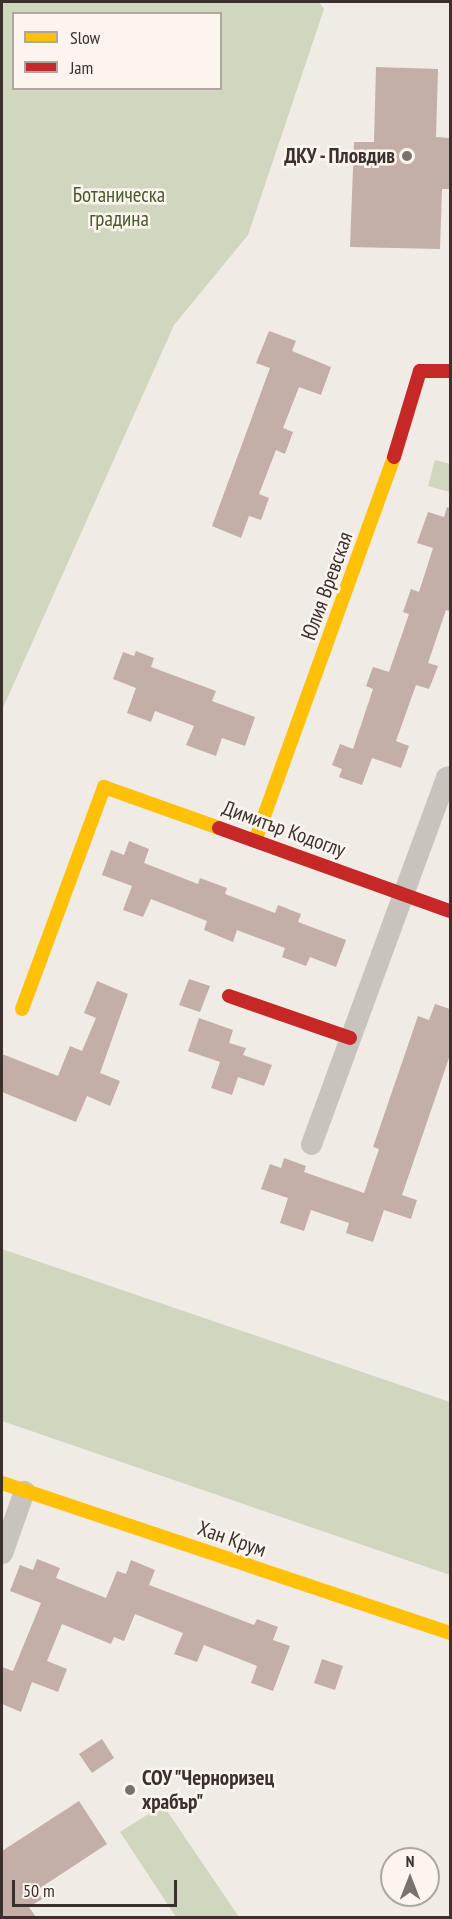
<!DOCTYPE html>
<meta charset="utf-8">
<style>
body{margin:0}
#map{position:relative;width:452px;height:1919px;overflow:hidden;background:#f0ebe5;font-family:"PT Sans Narrow",sans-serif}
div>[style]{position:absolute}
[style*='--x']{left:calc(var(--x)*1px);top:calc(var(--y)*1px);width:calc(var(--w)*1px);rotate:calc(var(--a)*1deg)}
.green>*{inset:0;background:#d1d6bf}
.building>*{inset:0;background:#c3afa7}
.street>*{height:21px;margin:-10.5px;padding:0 10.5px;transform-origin:10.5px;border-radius:10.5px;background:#c9c3be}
.slow>*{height:14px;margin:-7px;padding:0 7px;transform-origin:7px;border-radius:7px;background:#ffc107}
.jam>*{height:14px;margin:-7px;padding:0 7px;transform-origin:7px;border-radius:7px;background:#c62828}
.dots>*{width:16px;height:16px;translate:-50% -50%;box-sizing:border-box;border:3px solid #fbf5ee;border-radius:50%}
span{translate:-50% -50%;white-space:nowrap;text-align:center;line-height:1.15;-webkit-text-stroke:5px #fbf5ee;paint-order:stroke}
.poi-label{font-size:21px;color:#3b302b;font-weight:700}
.right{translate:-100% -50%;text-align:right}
.left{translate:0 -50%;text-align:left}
.park-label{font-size:21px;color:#4a5a2e}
.street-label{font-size:21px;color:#3b302b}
.frame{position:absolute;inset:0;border:3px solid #3b302b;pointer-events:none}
.legend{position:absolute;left:12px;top:12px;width:210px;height:78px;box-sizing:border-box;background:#fbf5ee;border:2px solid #aea6a0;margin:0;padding:8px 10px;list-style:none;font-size:18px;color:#3b302b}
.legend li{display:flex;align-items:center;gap:12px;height:30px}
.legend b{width:30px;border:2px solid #aea6a0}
.north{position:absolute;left:380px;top:1847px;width:60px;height:60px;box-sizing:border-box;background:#fbf5ee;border:2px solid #aea6a0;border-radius:50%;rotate:0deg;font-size:16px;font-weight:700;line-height:24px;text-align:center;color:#3b302b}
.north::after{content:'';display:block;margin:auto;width:21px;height:27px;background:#7a716c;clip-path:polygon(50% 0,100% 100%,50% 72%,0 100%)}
.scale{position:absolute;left:12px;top:1880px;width:165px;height:27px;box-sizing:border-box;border:3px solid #3b302b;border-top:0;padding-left:8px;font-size:18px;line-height:21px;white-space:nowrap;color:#3b302b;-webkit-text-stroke:4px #fbf5ee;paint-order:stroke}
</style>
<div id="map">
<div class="green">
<div style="clip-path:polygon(evenodd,2px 2px,319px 2px,324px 9px,248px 235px,174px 325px,2px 710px,2px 2px,14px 14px,220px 14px,220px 88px,14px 88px,14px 14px)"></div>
<div style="clip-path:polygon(435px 460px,450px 464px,450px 492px,428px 486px)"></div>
<div style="clip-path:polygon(2px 1249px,450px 1402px,450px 1575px,2px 1421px)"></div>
<div style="clip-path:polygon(163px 1805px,239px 1917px,176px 1917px,120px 1832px)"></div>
</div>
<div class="building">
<div style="clip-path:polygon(376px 67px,438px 69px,436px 137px,450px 138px,450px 189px,442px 189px,440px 249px,350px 247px,354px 142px,374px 142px)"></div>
<div style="clip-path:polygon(269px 331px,296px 341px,292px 351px,331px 367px,321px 395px,299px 387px,283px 428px,293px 432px,285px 454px,276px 450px,259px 494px,269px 498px,261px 520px,249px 516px,241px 538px,212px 526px,270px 368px,256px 363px)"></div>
<div style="clip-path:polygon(447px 507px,450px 508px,450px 611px,446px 610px,428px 663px,438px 666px,429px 689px,416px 685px,396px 741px,409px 746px,401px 768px,372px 758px,362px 785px,339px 777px,342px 769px,332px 765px,340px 744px,353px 749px,373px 689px,366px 686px,373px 667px,389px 672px,409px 614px,403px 612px,411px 589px,419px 592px,433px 548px,417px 543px,428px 512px,444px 517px)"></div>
<div style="clip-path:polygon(136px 651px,154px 658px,151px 667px,216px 691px,212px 701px,255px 717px,245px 746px,222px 738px,216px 756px,186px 745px,194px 726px,155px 711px,151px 722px,127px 713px,136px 688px,113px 679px,123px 652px,134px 656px)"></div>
<div style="clip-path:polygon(129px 841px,149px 849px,144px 863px,198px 884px,200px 878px,227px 888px,225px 894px,275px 913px,278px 905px,301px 914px,298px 922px,346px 940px,336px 967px,310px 957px,306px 966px,282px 957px,285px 948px,237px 930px,233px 942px,204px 930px,207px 921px,151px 899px,143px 917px,123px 910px,132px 886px,102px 875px,111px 850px,124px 855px)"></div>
<div style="clip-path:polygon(189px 979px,210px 986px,200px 1012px,179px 1005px)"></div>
<div style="clip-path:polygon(97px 981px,128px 994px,100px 1073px,120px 1081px,110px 1106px,87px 1096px,76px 1122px,2px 1092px,2px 1054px,58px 1076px,70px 1046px,82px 1051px,96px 1018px,84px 1013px)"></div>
<div style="clip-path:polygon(435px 1004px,450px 1009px,450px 1055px,402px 1195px,417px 1200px,411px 1219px,384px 1210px,373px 1242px,346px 1233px,349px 1223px,311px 1210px,304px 1231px,280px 1223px,288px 1198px,261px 1189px,270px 1164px,281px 1168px,284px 1158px,306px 1166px,304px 1172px,364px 1193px,379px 1149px,373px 1147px,418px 1016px,429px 1020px)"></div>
<div style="clip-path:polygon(199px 1018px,233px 1030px,229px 1043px,246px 1048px,243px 1055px,272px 1065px,264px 1086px,238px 1077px,232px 1095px,211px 1088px,220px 1062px,188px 1051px)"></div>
<div style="clip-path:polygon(37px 1559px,60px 1568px,56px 1578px,106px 1598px,117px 1571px,126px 1574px,131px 1560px,155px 1570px,149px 1585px,254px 1625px,257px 1619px,278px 1627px,273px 1640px,290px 1646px,273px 1691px,251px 1683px,257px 1666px,204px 1645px,197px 1662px,174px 1654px,183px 1633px,135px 1614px,124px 1641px,114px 1637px,111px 1644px,62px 1624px,47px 1661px,67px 1669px,58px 1692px,32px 1682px,21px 1712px,2px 1704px,2px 1667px,13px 1671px,41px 1603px,10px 1591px,20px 1565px,33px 1570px)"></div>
<div style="clip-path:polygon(322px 1659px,343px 1666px,335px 1690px,314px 1683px)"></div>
<div style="clip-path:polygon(102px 1739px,114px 1758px,92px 1773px,79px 1754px)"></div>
<div style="clip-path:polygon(79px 1801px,107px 1844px,37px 1890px,42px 1899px,29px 1907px,36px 1917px,2px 1917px,2px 1851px)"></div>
</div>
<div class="street">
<div style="--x:311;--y:1144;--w:391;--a:-69.8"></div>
<div style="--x:446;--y:777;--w:4;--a:-14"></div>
<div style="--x:2;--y:1553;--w:66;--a:-70.5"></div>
</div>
<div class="slow">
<div style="--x:255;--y:841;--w:408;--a:-70.1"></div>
<div style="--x:22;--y:1009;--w:237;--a:-69.7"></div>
<div style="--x:104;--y:787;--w:122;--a:19.6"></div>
<div style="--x:2;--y:1483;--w:472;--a:18.5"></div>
</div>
<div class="jam">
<div style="--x:394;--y:457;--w:90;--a:-73.2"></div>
<div style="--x:420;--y:371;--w:30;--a:0"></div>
<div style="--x:219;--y:828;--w:245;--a:19.8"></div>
<div style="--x:229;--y:996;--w:128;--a:19.1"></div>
</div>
<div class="dots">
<div style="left:407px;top:156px;background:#7a716c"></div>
<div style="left:130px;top:1790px;background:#7a716c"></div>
</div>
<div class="poi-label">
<span class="right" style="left:395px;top:156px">ДКУ - Пловдив</span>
<span class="left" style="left:142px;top:1790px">СОУ "Черноризец<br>храбър"</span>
</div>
<div class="park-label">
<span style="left:119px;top:207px">Ботаническа<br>градина</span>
</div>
<div class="street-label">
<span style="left:327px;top:586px;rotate:-70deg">Юлия Вревская</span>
<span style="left:284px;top:829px;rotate:20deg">Димитър Кодоглу</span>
<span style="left:232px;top:1539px;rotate:19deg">Хан Крум</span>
</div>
<div class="frame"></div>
<ul class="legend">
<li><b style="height:8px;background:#ffc107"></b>Slow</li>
<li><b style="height:8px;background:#c62828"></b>Jam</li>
</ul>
<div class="north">N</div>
<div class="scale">50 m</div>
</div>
